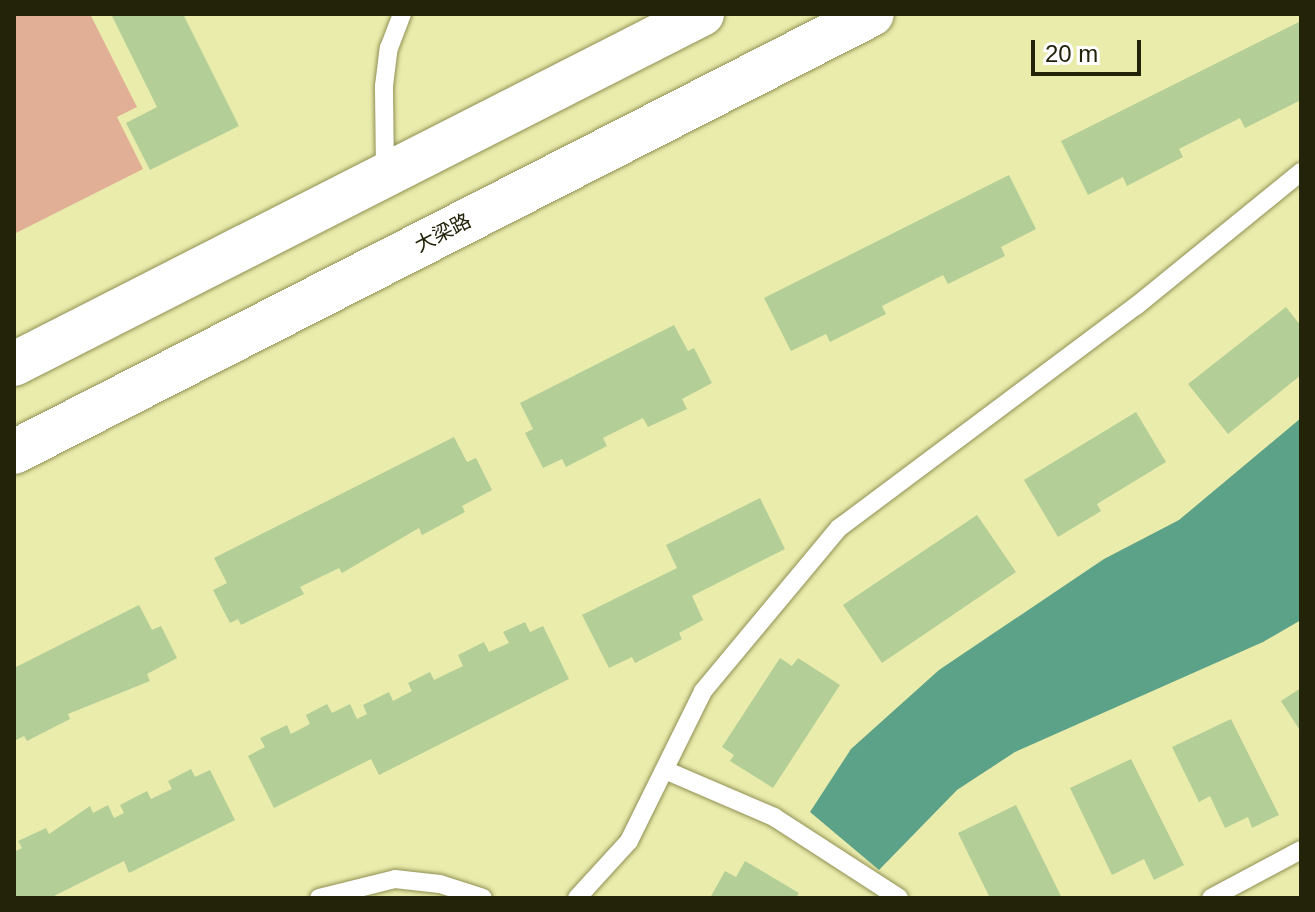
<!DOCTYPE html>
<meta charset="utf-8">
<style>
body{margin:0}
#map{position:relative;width:1315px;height:912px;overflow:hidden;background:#eaecac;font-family:Helvetica,"Noto Sans SC",sans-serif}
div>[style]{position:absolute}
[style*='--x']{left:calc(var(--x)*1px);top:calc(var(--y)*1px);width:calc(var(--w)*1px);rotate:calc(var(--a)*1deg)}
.green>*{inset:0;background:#e0af95}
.water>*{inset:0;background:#5ca289}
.building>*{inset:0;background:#b3ce97}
.roads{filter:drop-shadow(0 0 2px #8f9054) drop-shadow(0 0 2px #8f9054)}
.lane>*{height:18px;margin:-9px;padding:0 9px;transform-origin:9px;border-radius:9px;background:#fff}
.primary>*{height:44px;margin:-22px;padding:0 22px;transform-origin:22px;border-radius:22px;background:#fff}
span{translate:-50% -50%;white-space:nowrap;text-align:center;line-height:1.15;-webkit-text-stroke:6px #fff;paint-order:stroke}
.street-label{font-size:20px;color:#23230a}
.frame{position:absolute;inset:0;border:16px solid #23230a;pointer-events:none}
.scale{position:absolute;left:1031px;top:40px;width:110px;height:36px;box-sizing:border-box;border:4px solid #23230a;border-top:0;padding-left:10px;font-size:24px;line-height:28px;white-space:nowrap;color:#23230a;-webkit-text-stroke:6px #fff;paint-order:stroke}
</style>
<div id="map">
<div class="green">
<div style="clip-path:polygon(14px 14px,90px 14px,137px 107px,117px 117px,143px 169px,14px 234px)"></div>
</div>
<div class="water">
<div style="clip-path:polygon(1301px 418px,1301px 620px,1263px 642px,1015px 752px,957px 790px,879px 870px,810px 812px,851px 749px,939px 670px,1104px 559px,1179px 520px)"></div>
</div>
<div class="building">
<div style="clip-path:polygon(111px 14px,183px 14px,239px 126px,150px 170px,126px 123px,157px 107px)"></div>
<div style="clip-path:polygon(1301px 21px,1301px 100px,1245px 128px,1240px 118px,1179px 149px,1183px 157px,1127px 186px,1123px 177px,1088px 195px,1061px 141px)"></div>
<div style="clip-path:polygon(1009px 175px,1036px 229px,1001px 247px,1005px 256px,948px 284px,943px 275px,882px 306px,886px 314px,830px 342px,826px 334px,791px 351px,764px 298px)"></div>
<div style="clip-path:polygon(1286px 307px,1301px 326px,1301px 375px,1228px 434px,1188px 384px)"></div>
<div style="clip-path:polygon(674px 325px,688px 351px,694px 348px,712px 383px,682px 399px,687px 409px,648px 427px,643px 418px,603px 438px,607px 446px,566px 467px,562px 459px,543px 468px,525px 433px,533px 429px,520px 403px)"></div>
<div style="clip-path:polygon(1136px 412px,1166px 462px,1097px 504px,1101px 511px,1058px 537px,1024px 480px)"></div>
<div style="clip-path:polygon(454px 437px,467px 462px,476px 458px,492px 490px,462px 506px,465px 512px,422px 535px,419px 528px,342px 573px,339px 568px,300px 587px,304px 594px,241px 625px,238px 619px,230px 623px,213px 590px,227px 583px,214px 558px)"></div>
<div style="clip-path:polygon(760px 498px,785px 549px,692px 596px,703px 620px,679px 633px,682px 639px,635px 663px,632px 657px,609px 668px,582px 615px,677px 568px,666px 545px)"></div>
<div style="clip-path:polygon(977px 515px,1016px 572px,882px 663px,843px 605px)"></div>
<div style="clip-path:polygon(139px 605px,152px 630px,161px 626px,177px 658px,147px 674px,150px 681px,68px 714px,70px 719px,27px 741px,24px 736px,14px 741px,14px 668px)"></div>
<div style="clip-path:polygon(525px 622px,530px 632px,543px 626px,569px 679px,379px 775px,371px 759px,274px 808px,248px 756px,265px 747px,260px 738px,287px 725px,291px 734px,310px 724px,306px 715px,327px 704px,332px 713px,350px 704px,357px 719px,367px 714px,363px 705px,389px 692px,393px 701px,412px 691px,408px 683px,430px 672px,434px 680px,463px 666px,458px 655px,484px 642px,489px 652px,509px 643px,503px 632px)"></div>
<div style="clip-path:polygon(780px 658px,792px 666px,798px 658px,840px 685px,773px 788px,730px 761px,734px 755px,722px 747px)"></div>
<div style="clip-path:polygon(1301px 688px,1301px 732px,1281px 701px)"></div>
<div style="clip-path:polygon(1231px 719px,1279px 815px,1252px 828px,1248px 817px,1225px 828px,1210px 796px,1199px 802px,1172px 747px)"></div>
<div style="clip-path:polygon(1131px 759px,1184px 865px,1154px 880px,1144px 859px,1112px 875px,1070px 788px)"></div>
<div style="clip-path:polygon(191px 769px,195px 777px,210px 770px,235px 820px,129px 873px,124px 861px,50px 898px,14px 898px,14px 852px,22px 848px,18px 841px,46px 828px,49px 834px,90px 806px,93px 813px,108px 805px,114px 818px,124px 813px,120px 805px,147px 791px,151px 799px,172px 789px,168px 781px)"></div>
<div style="clip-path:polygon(1016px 805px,1062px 898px,990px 898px,958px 833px)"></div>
<div style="clip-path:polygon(745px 861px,799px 893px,796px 898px,710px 898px,725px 871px,736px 877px)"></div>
</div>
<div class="roads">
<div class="lane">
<div style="--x:385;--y:173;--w:87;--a:-90.7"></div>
<div style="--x:384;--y:86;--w:38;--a:-83"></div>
<div style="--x:389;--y:48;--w:36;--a:-69"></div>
<div style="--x:665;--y:770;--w:119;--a:23.3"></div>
<div style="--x:774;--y:817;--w:149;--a:32.9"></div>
<div style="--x:319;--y:898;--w:78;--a:-14"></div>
<div style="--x:395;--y:879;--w:45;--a:6.3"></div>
<div style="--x:440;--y:884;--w:45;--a:18"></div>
<div style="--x:577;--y:898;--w:77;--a:-47.6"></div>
<div style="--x:629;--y:841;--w:167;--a:-63.7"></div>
<div style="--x:703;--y:691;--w:212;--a:-50.2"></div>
<div style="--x:839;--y:528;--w:371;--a:-36.8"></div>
<div style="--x:1136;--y:306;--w:213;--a:-39.1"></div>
<div style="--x:1211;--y:898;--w:102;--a:-28.1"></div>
</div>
<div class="primary">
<div style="--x:14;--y:364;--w:772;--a:-26.96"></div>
<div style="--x:14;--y:452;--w:963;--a:-27.04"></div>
</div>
</div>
<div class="street-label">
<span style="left:443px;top:233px;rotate:-27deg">大梁路</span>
</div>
<div class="frame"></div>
<div class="scale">20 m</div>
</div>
